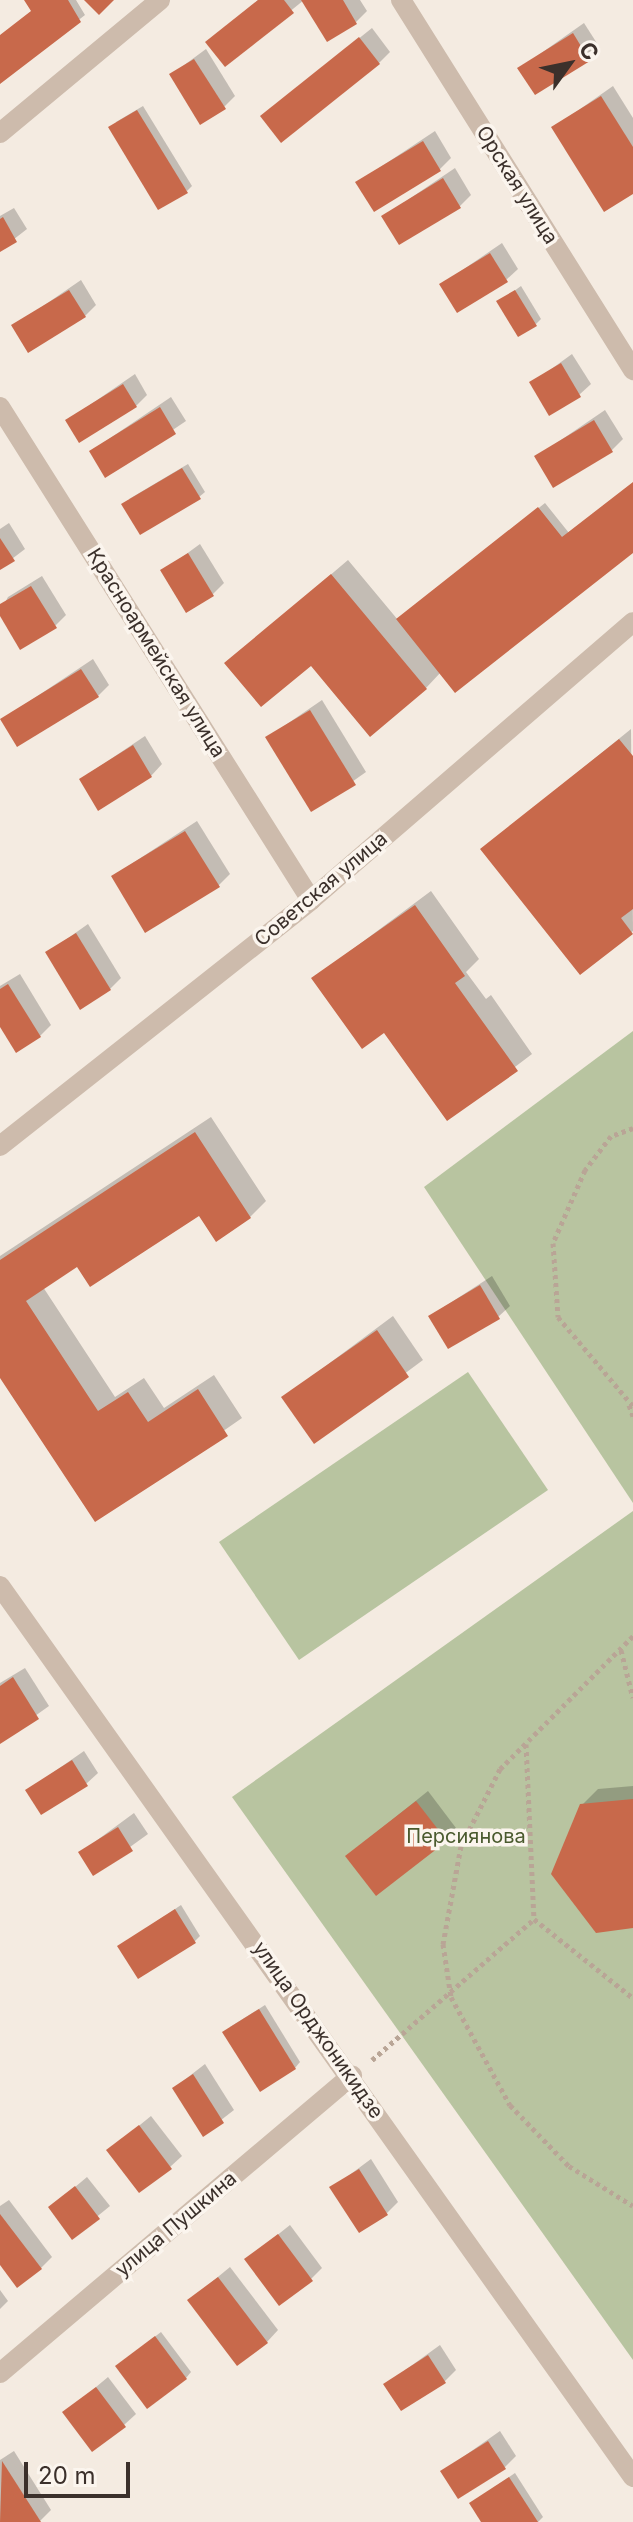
<!DOCTYPE html>
<meta charset="utf-8">
<style>
body{margin:0}
#map{position:relative;width:633px;height:2522px;overflow:hidden;background:#f4ebe1;font-family:Inter,sans-serif}
div>[style]{position:absolute}
[style*='--x']{left:calc(var(--x)*1px);top:calc(var(--y)*1px);width:calc(var(--w)*1px);rotate:calc(var(--a)*1deg)}
.green>*{inset:0;background:#b8c4a0}
.shadow>*{inset:0;background:#0003}
.building>*{inset:0;background:#c8694b}
.path>*{height:5px;margin-top:-2.5px;transform-origin:0;background:repeating-linear-gradient(90deg,#b9a596 0 4px,transparent 0 8px)}
.minor>*{height:20px;margin:-10px;padding:0 10px;transform-origin:10px;border-radius:10px;background:#cdbbac}
.tertiary>*{height:20px;margin:-10px;padding:0 10px;transform-origin:10px;border-radius:10px;background:#cdbbac}
span{translate:-50% -50%;white-space:nowrap;text-align:center;line-height:1.15;-webkit-text-stroke:7px #fbf5ee;paint-order:stroke}
.street-label{font-size:20px;color:#3b302b}
.park-label{font-size:20px;color:#4a5a2e}
.north{position:absolute;left:529px;top:24px;width:80px;height:80px;-webkit-text-stroke:6px #fbf5ee;paint-order:stroke;rotate:57deg;font-size:22px;font-weight:700;line-height:32px;text-align:center;color:#3b302b}
.north::after{content:'';display:block;margin:auto;width:28px;height:36px;background:#3b302b;clip-path:polygon(50% 0,100% 100%,50% 72%,0 100%)}
.scale{position:absolute;left:24px;top:2462px;width:106px;height:36px;box-sizing:border-box;border:4px solid #3b302b;border-top:0;padding-left:10px;font-size:24px;line-height:28px;white-space:nowrap;color:#3b302b;-webkit-text-stroke:6px #fbf5ee;paint-order:stroke}
</style>
<div id="map">
<div class="green">
<div style="clip-path:polygon(633px 1031px,633px 1503px,424px 1187px)"></div>
<div style="clip-path:polygon(468px 1372px,548px 1490px,299px 1660px,219px 1542px)"></div>
<div style="clip-path:polygon(633px 1511px,633px 2360px,232px 1797px)"></div>
</div>
<div class="shadow">
<div style="clip-path:polygon(26px 0,76px 0,85px 15px,0 81px,0 36px,33px 11px)"></div>
<div style="clip-path:polygon(258px 0,360px 0,367px 11px,356px 22px,304px 0,225px 64px,208px 42px)"></div>
<div style="clip-path:polygon(584px 23px,600px 48px,589px 59px,520px 68px)"></div>
<div style="clip-path:polygon(372px 28px,390px 52px,379px 63px,262px 116px)"></div>
<div style="clip-path:polygon(206px 49px,235px 96px,224px 107px,172px 74px)"></div>
<div style="clip-path:polygon(613px 86px,633px 118px,633px 191px,553px 128px)"></div>
<div style="clip-path:polygon(143px 106px,192px 186px,187px 191px,116px 122px)"></div>
<div style="clip-path:polygon(435px 131px,451px 158px,440px 169px,358px 182px)"></div>
<div style="clip-path:polygon(455px 168px,471px 195px,460px 206px,384px 216px)"></div>
<div style="clip-path:polygon(14px 208px,27px 229px,0 250px,0 216px)"></div>
<div style="clip-path:polygon(502px 243px,518px 269px,506px 280px,442px 284px)"></div>
<div style="clip-path:polygon(81px 280px,96px 305px,85px 316px,14px 326px)"></div>
<div style="clip-path:polygon(521px 286px,541px 319px,536px 324px,499px 302px)"></div>
<div style="clip-path:polygon(572px 354px,591px 384px,579px 395px,532px 383px)"></div>
<div style="clip-path:polygon(135px 374px,147px 395px,136px 406px,68px 420px)"></div>
<div style="clip-path:polygon(171px 397px,186px 421px,106px 475px,91px 451px)"></div>
<div style="clip-path:polygon(605px 410px,623px 439px,612px 450px,536px 457px)"></div>
<div style="clip-path:polygon(188px 464px,205px 492px,199px 497px,129px 499px)"></div>
<div style="clip-path:polygon(633px 483px,633px 550px,441px 672px,426px 688px,312px 663px,227px 663px,348px 560px,398px 620px,545px 503px,569px 533px)"></div>
<div style="clip-path:polygon(9px 523px,25px 549px,0 568px,0 529px)"></div>
<div style="clip-path:polygon(200px 544px,224px 583px,213px 594px,163px 571px)"></div>
<div style="clip-path:polygon(42px 576px,66px 615px,55px 626px,0 612px,8px 597px)"></div>
<div style="clip-path:polygon(93px 659px,109px 685px,98px 696px,3px 719px)"></div>
<div style="clip-path:polygon(322px 700px,366px 772px,312px 810px,268px 737px)"></div>
<div style="clip-path:polygon(631px 729px,633px 931px,580px 973px,483px 849px)"></div>
<div style="clip-path:polygon(145px 736px,162px 764px,151px 776px,81px 779px)"></div>
<div style="clip-path:polygon(197px 821px,230px 874px,219px 885px,113px 876px)"></div>
<div style="clip-path:polygon(431px 891px,479px 959px,466px 972px,486px 999px,491px 995px,532px 1054px,447px 1119px,393px 1027px,314px 978px)"></div>
<div style="clip-path:polygon(88px 924px,121px 978px,110px 989px,47px 953px)"></div>
<div style="clip-path:polygon(20px 974px,51px 1025px,40px 1036px,0 1023px,0 986px)"></div>
<div style="clip-path:polygon(211px 1117px,266px 1201px,250px 1217px,200px 1213px,77px 1264px,43px 1287px,115px 1397px,144px 1378px,164px 1408px,214px 1375px,242px 1418px,95px 1520px,0 1374px,0 1256px)"></div>
<div style="clip-path:polygon(492px 1276px,510px 1306px,498px 1317px,430px 1316px)"></div>
<div style="clip-path:polygon(393px 1316px,423px 1360px,314px 1441px,284px 1397px)"></div>
<div style="clip-path:polygon(25px 1668px,49px 1706px,0 1741px,0 1683px)"></div>
<div style="clip-path:polygon(84px 1751px,98px 1773px,86px 1784px,28px 1790px)"></div>
<div style="clip-path:polygon(633px 1786px,633px 1926px,582px 1805px,598px 1789px)"></div>
<div style="clip-path:polygon(428px 1791px,456px 1828px,445px 1840px,347px 1856px)"></div>
<div style="clip-path:polygon(134px 1813px,148px 1834px,94px 1873px,81px 1852px)"></div>
<div style="clip-path:polygon(181px 1905px,200px 1936px,195px 1941px,120px 1946px)"></div>
<div style="clip-path:polygon(265px 2005px,300px 2062px,295px 2068px,230px 2027px)"></div>
<div style="clip-path:polygon(205px 2064px,234px 2110px,203px 2134px,174px 2088px)"></div>
<div style="clip-path:polygon(151px 2116px,182px 2156px,170px 2167px,109px 2150px)"></div>
<div style="clip-path:polygon(371px 2159px,398px 2202px,387px 2213px,332px 2188px)"></div>
<div style="clip-path:polygon(87px 2177px,110px 2206px,72px 2237px,50px 2208px)"></div>
<div style="clip-path:polygon(9px 2200px,52px 2257px,41px 2268px,0 2261px,0 2206px)"></div>
<div style="clip-path:polygon(290px 2225px,322px 2268px,311px 2279px,247px 2259px)"></div>
<div style="clip-path:polygon(230px 2267px,278px 2330px,267px 2342px,190px 2300px)"></div>
<div style="clip-path:polygon(0 2290px,8px 2301px,0 2309px)"></div>
<div style="clip-path:polygon(161px 2332px,191px 2372px,186px 2378px,123px 2361px)"></div>
<div style="clip-path:polygon(440px 2345px,456px 2370px,445px 2381px,386px 2384px)"></div>
<div style="clip-path:polygon(108px 2377px,136px 2414px,124px 2425px,65px 2413px)"></div>
<div style="clip-path:polygon(500px 2431px,516px 2456px,505px 2467px,443px 2471px)"></div>
<div style="clip-path:polygon(14px 2451px,51px 2510px,39px 2522px,0 2522px,0 2460px)"></div>
<div style="clip-path:polygon(515px 2473px,543px 2517px,538px 2522px,483px 2522px,471px 2503px)"></div>
</div>
<div class="building">
<div style="clip-path:polygon(24px 0,68px 0,81px 22px,0 84px,0 35px,31px 11px)"></div>
<div style="clip-path:polygon(84px 0,114px 0,99px 15px)"></div>
<div style="clip-path:polygon(258px 0,284px 0,294px 13px,225px 67px,205px 42px)"></div>
<div style="clip-path:polygon(301px 0,343px 0,357px 24px,327px 42px)"></div>
<div style="clip-path:polygon(573px 33px,590px 61px,535px 95px,517px 68px)"></div>
<div style="clip-path:polygon(359px 37px,380px 64px,281px 143px,260px 116px)"></div>
<div style="clip-path:polygon(194px 59px,226px 109px,200px 125px,169px 74px)"></div>
<div style="clip-path:polygon(601px 96px,633px 147px,633px 194px,604px 212px,551px 127px)"></div>
<div style="clip-path:polygon(137px 110px,188px 193px,158px 210px,108px 127px)"></div>
<div style="clip-path:polygon(423px 141px,441px 171px,374px 212px,355px 182px)"></div>
<div style="clip-path:polygon(443px 178px,461px 208px,399px 245px,381px 216px)"></div>
<div style="clip-path:polygon(3px 217px,17px 242px,0 252px,0 219px)"></div>
<div style="clip-path:polygon(490px 253px,508px 282px,457px 313px,439px 284px)"></div>
<div style="clip-path:polygon(69px 290px,86px 317px,28px 353px,11px 325px)"></div>
<div style="clip-path:polygon(515px 290px,537px 326px,518px 337px,496px 301px)"></div>
<div style="clip-path:polygon(561px 363px,581px 397px,549px 416px,529px 382px)"></div>
<div style="clip-path:polygon(123px 384px,137px 407px,79px 443px,65px 420px)"></div>
<div style="clip-path:polygon(160px 407px,176px 434px,105px 478px,89px 451px)"></div>
<div style="clip-path:polygon(594px 420px,613px 452px,553px 488px,534px 456px)"></div>
<div style="clip-path:polygon(182px 468px,201px 499px,140px 535px,121px 504px)"></div>
<div style="clip-path:polygon(633px 482px,633px 553px,455px 693px,396px 619px,538px 507px,562px 537px)"></div>
<div style="clip-path:polygon(0 538px,15px 561px,0 570px)"></div>
<div style="clip-path:polygon(188px 553px,214px 596px,186px 613px,160px 570px)"></div>
<div style="clip-path:polygon(331px 574px,427px 689px,370px 737px,311px 666px,261px 707px,224px 663px)"></div>
<div style="clip-path:polygon(31px 586px,57px 628px,20px 650px,0 616px,0 604px)"></div>
<div style="clip-path:polygon(81px 669px,99px 697px,17px 747px,0 719px)"></div>
<div style="clip-path:polygon(310px 710px,356px 785px,311px 812px,265px 737px)"></div>
<div style="clip-path:polygon(619px 739px,633px 756px,633px 909px,621px 918px,633px 934px,580px 975px,480px 849px)"></div>
<div style="clip-path:polygon(133px 745px,152px 777px,98px 811px,79px 779px)"></div>
<div style="clip-path:polygon(185px 831px,220px 887px,145px 933px,111px 876px)"></div>
<div style="clip-path:polygon(415px 905px,465px 976px,455px 983px,518px 1071px,447px 1121px,384px 1033px,362px 1049px,311px 978px)"></div>
<div style="clip-path:polygon(76px 933px,111px 990px,80px 1010px,45px 952px)"></div>
<div style="clip-path:polygon(8px 984px,41px 1037px,16px 1053px,0 1027px,0 989px)"></div>
<div style="clip-path:polygon(195px 1132px,251px 1218px,216px 1242px,199px 1216px,90px 1287px,77px 1267px,26px 1301px,98px 1411px,128px 1392px,148px 1422px,198px 1389px,228px 1436px,95px 1522px,0 1378px,0 1260px)"></div>
<div style="clip-path:polygon(480px 1285px,500px 1319px,448px 1349px,428px 1316px)"></div>
<div style="clip-path:polygon(377px 1330px,409px 1377px,314px 1444px,281px 1397px)"></div>
<div style="clip-path:polygon(13px 1677px,39px 1719px,0 1744px,0 1686px)"></div>
<div style="clip-path:polygon(72px 1760px,88px 1786px,41px 1815px,25px 1790px)"></div>
<div style="clip-path:polygon(633px 1799px,633px 1928px,596px 1933px,551px 1874px,580px 1804px)"></div>
<div style="clip-path:polygon(416px 1801px,447px 1841px,376px 1896px,345px 1856px)"></div>
<div style="clip-path:polygon(118px 1827px,133px 1851px,93px 1876px,78px 1852px)"></div>
<div style="clip-path:polygon(175px 1909px,196px 1943px,138px 1979px,117px 1946px)"></div>
<div style="clip-path:polygon(259px 2009px,296px 2069px,260px 2092px,222px 2032px)"></div>
<div style="clip-path:polygon(193px 2074px,224px 2123px,203px 2137px,172px 2088px)"></div>
<div style="clip-path:polygon(139px 2125px,172px 2169px,139px 2193px,106px 2150px)"></div>
<div style="clip-path:polygon(359px 2169px,388px 2215px,359px 2233px,329px 2187px)"></div>
<div style="clip-path:polygon(75px 2186px,100px 2219px,72px 2240px,48px 2207px)"></div>
<div style="clip-path:polygon(0 2214px,42px 2269px,17px 2288px,0 2265px)"></div>
<div style="clip-path:polygon(278px 2234px,313px 2281px,279px 2306px,244px 2259px)"></div>
<div style="clip-path:polygon(218px 2277px,268px 2343px,237px 2366px,187px 2300px)"></div>
<div style="clip-path:polygon(155px 2336px,187px 2379px,147px 2409px,115px 2366px)"></div>
<div style="clip-path:polygon(428px 2355px,446px 2383px,401px 2411px,383px 2384px)"></div>
<div style="clip-path:polygon(96px 2387px,126px 2427px,92px 2452px,62px 2412px)"></div>
<div style="clip-path:polygon(488px 2441px,506px 2469px,458px 2499px,440px 2471px)"></div>
<div style="clip-path:polygon(2px 2461px,41px 2522px,0 2522px)"></div>
<div style="clip-path:polygon(509px 2477px,538px 2522px,481px 2522px,469px 2503px)"></div>
</div>
<div class="path">
<div style="--x:633;--y:1128;--w:23;--a:160"></div>
<div style="--x:611;--y:1136;--w:43;--a:127.4"></div>
<div style="--x:585;--y:1170;--w:80;--a:113.7"></div>
<div style="--x:553;--y:1243;--w:74;--a:86.1"></div>
<div style="--x:558;--y:1317;--w:116;--a:49.9"></div>
<div style="--x:629;--y:1405;--w:12;--a:70"></div>
<div style="--x:633;--y:1636;--w:188;--a:135"></div>
<div style="--x:500;--y:1769;--w:86;--a:116.9"></div>
<div style="--x:461;--y:1846;--w:100;--a:100.4"></div>
<div style="--x:443;--y:1944;--w:54;--a:81.4"></div>
<div style="--x:451;--y:1997;--w:123;--a:61.4"></div>
<div style="--x:510;--y:2105;--w:85;--a:46"></div>
<div style="--x:569;--y:2166;--w:75;--a:32"></div>
<div style="--x:621;--y:1650;--w:49;--a:76"></div>
<div style="--x:526;--y:1744;--w:175;--a:87.4"></div>
<div style="--x:534;--y:1919;--w:127;--a:38.6"></div>
<div style="--x:372;--y:2060;--w:215;--a:-41"></div>
</div>
<div class="minor">
<div style="--x:401;--y:0;--w:437;--a:57.9"></div>
<div style="--x:0;--y:133;--w:208;--a:-39.7"></div>
<div style="--x:0;--y:407;--w:583;--a:57.75"></div>
<div style="--x:0;--y:1586;--w:1093;--a:54.61"></div>
<div style="--x:0;--y:2373;--w:461;--a:-40.2"></div>
</div>
<div class="tertiary">
<div style="--x:0;--y:1146;--w:397;--a:-38.3"></div>
<div style="--x:311;--y:900;--w:425;--a:-40.8"></div>
</div>
<div class="street-label">
<span style="left:517px;top:185px;rotate:58deg">Орская улица</span>
<span style="left:156px;top:653px;rotate:58deg">Красноармейская улица</span>
<span style="left:321px;top:889px;rotate:-40deg">Советская улица</span>
<span style="left:318px;top:2030px;rotate:55deg">улица Орджоникидзе</span>
<span style="left:176px;top:2224px;rotate:-40deg">улица Пушкина</span>
</div>
<div class="park-label">
<span style="left:466px;top:1836px">Персиянова</span>
</div>
<div class="north">С</div>
<div class="scale">20 m</div>
</div>
